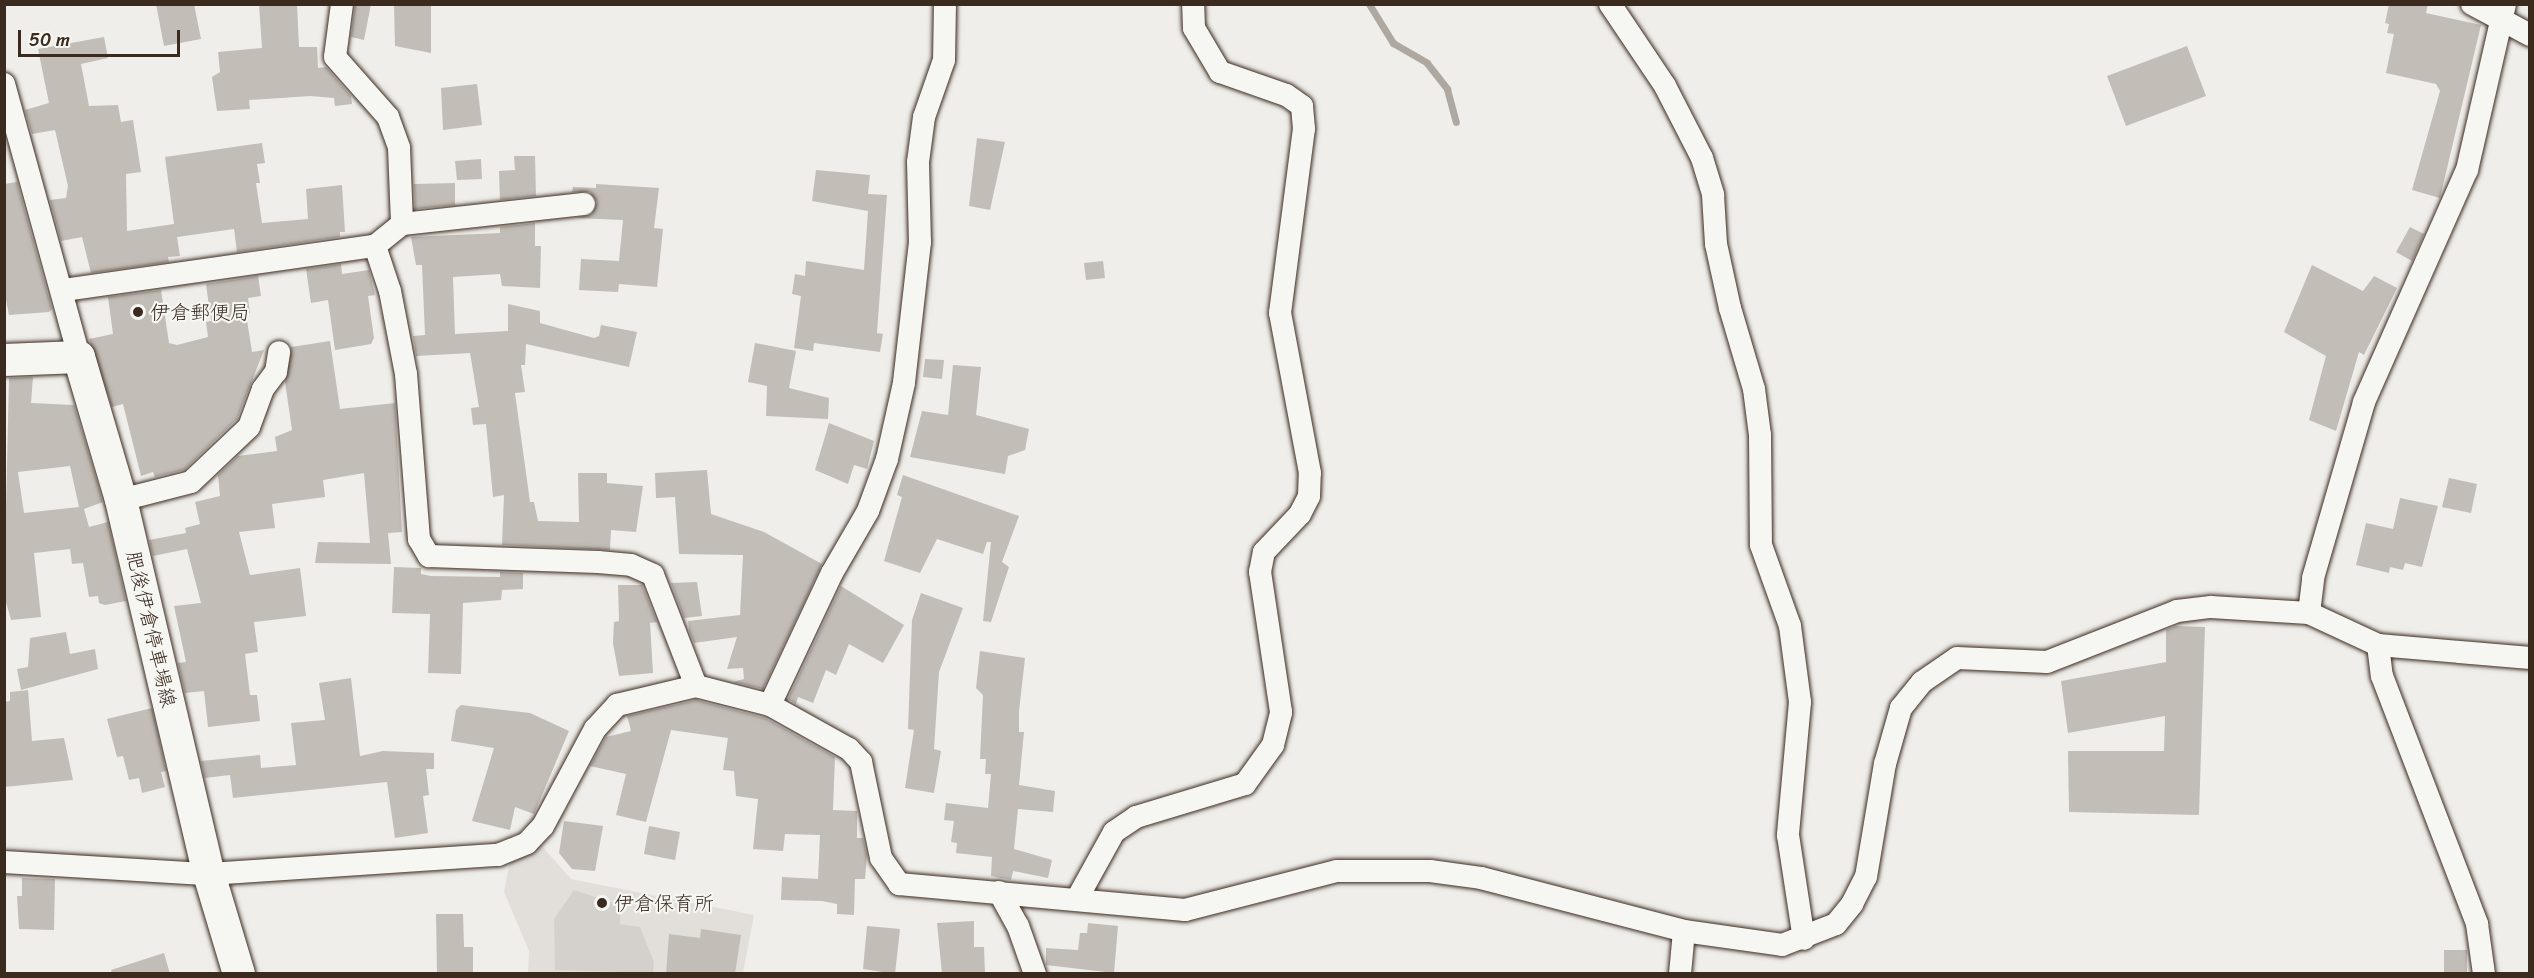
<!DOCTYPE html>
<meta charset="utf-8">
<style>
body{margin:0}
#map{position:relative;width:2534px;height:978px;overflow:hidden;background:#efeeea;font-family:Sriracha,"Klee One",sans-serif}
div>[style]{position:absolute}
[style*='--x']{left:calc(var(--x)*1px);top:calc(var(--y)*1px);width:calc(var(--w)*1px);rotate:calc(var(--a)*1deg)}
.built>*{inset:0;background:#e2dfdb}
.green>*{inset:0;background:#d4d1cc}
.stream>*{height:7px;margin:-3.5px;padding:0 3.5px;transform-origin:3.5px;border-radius:3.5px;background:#afa8a1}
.building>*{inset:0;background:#c2bdb7}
.roads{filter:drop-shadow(0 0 2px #3b2a1e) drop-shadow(0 0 2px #3b2a1e)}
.minor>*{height:22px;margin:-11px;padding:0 11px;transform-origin:11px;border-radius:11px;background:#f6f6f2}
.secondary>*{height:32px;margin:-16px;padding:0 16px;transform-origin:16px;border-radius:16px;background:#f6f6f2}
.dots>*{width:16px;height:16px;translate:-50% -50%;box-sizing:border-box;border:3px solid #f6f6f2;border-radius:50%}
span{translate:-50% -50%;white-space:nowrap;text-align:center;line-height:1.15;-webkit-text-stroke:4.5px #f6f6f2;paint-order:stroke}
.poi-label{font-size:20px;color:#3b2a1e}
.left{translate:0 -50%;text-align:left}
.street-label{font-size:20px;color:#3b2a1e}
.frame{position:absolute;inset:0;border:6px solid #3b2a1e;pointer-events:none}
.scale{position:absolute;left:18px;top:30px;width:162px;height:27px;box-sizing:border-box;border:3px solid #3b2a1e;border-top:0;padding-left:8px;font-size:18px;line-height:21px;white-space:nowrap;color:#3b2a1e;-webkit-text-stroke:4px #f6f6f2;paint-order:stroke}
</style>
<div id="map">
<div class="built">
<div style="clip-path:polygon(540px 844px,571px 879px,754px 915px,743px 973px,528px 973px,529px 951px,504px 892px,510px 861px)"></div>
</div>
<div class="green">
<div style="clip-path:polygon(574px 890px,620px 905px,620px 924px,640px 927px,654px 962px,653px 973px,555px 970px,554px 919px)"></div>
</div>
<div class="stream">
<div style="--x:1369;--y:4;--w:46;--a:58.4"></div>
<div style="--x:1393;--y:43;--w:39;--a:30"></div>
<div style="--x:1427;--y:63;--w:33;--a:52"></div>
<div style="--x:1447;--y:89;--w:34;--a:75"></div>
</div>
<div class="building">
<div style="clip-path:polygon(156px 4px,194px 4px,201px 39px,164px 46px)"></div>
<div style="clip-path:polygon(259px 4px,297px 4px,299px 47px,317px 47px,318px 68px,326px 67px,351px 96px,352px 104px,335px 106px,334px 98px,311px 96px,249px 100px,250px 109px,217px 111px,212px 77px,220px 72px,218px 52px,262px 48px)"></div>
<div style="clip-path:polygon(355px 4px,371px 4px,364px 40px,351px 37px)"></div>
<div style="clip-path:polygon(394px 4px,431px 4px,431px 53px,395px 46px)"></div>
<div style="clip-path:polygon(2389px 4px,2428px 4px,2426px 13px,2481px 25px,2440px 198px,2412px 190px,2440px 91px,2436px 84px,2386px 73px,2394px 34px,2387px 33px,2389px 24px,2385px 23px)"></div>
<div style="clip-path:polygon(104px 37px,108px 58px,81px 64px,89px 106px,118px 105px,121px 122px,133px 120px,141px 172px,126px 174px,127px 231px,174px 224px,165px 157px,262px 143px,265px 163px,257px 164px,260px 183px,256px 183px,262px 223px,308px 219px,306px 189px,342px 185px,345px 232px,340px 232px,340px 237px,237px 252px,234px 229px,177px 237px,180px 256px,168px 257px,169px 262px,91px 273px,82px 237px,61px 241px,50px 200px,66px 198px,68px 186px,55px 130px,32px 134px,25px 110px,49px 103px,38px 49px)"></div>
<div style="clip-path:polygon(2187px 46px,2206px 96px,2126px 126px,2107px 76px)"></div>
<div style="clip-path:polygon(477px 84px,482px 125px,443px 130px,441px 88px)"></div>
<div style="clip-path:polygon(977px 138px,1005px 142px,990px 210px,969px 206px)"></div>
<div style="clip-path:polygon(514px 156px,535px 156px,536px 196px,500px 200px,499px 171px,515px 170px)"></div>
<div style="clip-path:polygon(481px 159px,482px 179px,457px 180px,455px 161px)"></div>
<div style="clip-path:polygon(816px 170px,870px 175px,868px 194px,887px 195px,877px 333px,883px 334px,880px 352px,814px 343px,813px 351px,794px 348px,801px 296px,792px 294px,795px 274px,805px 276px,806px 261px,864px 270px,868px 211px,812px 201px)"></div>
<div style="clip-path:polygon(17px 182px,52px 309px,49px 312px,9px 315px,4px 290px,4px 184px)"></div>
<div style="clip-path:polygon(455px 183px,455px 205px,415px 209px,414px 184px)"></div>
<div style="clip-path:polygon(596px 184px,659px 188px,654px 228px,663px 229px,657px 287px,619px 284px,618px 292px,579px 290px,581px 259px,619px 261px,623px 220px,576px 218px,592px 214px,597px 202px,590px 192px,572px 192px,573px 187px,596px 188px)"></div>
<div style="clip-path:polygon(535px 223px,535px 246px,541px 246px,540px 288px,502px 286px,500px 274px,453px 277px,455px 334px,508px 331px,508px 304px,540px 311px,540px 323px,594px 338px,599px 336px,601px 325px,637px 332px,629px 367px,526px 344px,525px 365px,521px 365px,525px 392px,515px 393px,530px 502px,534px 502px,538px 521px,579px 522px,578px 473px,607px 473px,607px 483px,643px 486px,636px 532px,611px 530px,610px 550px,502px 545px,504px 495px,493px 497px,486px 424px,473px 425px,471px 408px,479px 407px,470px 353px,416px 356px,413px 336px,425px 335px,422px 265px,416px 265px,411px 237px,500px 233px,500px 227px)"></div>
<div style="clip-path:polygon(2410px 227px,2424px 234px,2412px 261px,2396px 252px)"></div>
<div style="clip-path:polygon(1103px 261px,1105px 278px,1086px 280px,1084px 263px)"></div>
<div style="clip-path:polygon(341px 264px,342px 274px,369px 270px,375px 295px,368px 296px,374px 338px,371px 344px,335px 350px,328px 300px,311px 303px,306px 269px)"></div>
<div style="clip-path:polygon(2312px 265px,2363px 291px,2374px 276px,2397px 288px,2364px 355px,2359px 352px,2336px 431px,2309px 420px,2326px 356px,2284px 332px)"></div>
<div style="clip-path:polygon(258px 276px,261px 296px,248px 298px,250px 313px,246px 314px,252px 352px,264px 350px,237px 419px,184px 470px,155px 477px,153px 472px,141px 476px,123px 404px,112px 407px,89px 339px,113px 334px,108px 297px,161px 290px,169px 343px,177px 345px,208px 337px,206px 322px,211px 321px,206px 284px)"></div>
<div style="clip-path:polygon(330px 341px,340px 409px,395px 403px,402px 532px,388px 533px,391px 564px,315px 563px,318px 542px,370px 543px,364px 473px,323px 480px,325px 497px,272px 504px,275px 528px,239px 532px,250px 575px,300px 568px,306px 616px,254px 622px,258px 652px,245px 654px,250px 695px,257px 695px,260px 721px,208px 727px,204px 691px,185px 693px,178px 663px,186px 662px,174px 606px,201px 603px,187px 549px,153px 556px,149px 540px,186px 533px,185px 528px,200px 524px,195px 502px,220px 496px,218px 475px,238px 456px,277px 451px,275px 437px,292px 430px,285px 382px,291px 347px)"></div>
<div style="clip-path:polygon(755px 343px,796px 351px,789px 388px,829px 398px,828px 419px,766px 416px,767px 386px,748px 382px)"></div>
<div style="clip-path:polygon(925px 359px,944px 360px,942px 379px,923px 377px)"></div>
<div style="clip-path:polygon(953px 365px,981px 367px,976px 415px,1029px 429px,1025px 450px,1008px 456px,1005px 474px,910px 457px,922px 411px,948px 415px)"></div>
<div style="clip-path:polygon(evenodd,33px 377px,31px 403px,74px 405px,103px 502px,84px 509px,89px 527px,108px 522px,126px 601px,105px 605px,99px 603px,98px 596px,89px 597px,83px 563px,72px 564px,70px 549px,34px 553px,41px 617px,11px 620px,4px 595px,9px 378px,33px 377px,70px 466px,79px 507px,24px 513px,18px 472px,70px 466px)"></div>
<div style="clip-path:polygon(829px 423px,874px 441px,867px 469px,854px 465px,848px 484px,815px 470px)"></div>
<div style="clip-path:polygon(707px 470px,711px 514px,764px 532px,822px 564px,763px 689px,733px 682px,744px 679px,743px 668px,727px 669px,737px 637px,694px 643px,689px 630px,688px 621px,740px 615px,743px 555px,679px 554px,675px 497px,656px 498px,655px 473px)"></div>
<div style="clip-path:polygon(903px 475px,1019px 516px,1002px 562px,1009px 567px,991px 622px,983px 621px,991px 542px,987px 542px,983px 554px,937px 539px,920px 573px,884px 561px,902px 497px,897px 495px)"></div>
<div style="clip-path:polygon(2449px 478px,2477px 484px,2471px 513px,2442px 507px)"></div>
<div style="clip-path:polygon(2400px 498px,2438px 506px,2422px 567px,2405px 563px,2403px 570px,2390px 567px,2389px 573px,2356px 565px,2366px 523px,2393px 529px)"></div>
<div style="clip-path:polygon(394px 567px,421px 568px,421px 574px,431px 576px,500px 577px,500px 572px,523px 573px,523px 589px,502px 590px,501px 600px,463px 603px,461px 674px,428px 673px,430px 614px,392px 613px)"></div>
<div style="clip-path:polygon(697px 582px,702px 616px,684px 618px,671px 583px)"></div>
<div style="clip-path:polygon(618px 585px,642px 585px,657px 622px,650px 623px,653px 673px,619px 676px,613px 643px,614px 622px,619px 621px)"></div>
<div style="clip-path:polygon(841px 586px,904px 625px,883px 663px,849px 644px,836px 675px,826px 670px,813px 703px,798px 697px,796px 704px,788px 699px)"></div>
<div style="clip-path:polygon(921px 593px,963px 608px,939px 672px,934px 749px,941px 751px,934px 793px,905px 788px,914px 730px,908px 729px,912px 620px)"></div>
<div style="clip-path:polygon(2176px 626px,2205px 627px,2199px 815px,2069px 812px,2068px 751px,2164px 751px,2165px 716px,2068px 733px,2061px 681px,2166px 662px,2166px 630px)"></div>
<div style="clip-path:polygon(66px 632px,70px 654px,95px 649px,98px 669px,21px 690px,17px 669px,28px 667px,30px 638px)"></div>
<div style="clip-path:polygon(980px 651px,1025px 658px,1019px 711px,1019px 732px,1024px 732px,1019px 785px,1055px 791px,1053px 812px,1018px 809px,1014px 849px,1052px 860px,1048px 878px,1013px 871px,1011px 880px,991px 876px,992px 857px,956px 853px,957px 843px,951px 842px,954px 821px,944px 820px,946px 803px,988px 808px,991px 774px,985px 774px,986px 759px,980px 759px,983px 695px,976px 688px)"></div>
<div style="clip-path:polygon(351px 678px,360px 756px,383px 751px,434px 753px,434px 769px,426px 769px,429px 795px,423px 796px,428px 833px,395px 838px,387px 782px,233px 798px,230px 775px,205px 778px,201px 761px,260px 755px,261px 768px,296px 765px,291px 723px,325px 720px,319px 683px)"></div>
<div style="clip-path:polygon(28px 690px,32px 741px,64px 738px,73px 780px,4px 787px,4px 702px,10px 701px,10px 692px)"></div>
<div style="clip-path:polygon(696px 700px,765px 718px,835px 757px,833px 810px,857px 811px,857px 838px,863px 838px,867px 855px,865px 879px,855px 879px,854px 915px,837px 914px,837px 904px,822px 901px,781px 900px,782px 877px,818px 879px,820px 835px,785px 834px,783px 851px,753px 849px,758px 799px,736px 796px,734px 771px,723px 770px,728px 738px,671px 730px,646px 822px,616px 815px,626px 774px,590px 766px,606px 737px,631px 731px,627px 716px)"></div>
<div style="clip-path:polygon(461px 705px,530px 713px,569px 731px,534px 814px,515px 807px,510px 830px,472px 821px,494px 748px,451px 741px,456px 710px)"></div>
<div style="clip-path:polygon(152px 708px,166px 771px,161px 772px,165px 787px,142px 793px,139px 778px,129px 780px,123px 756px,117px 757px,107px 719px)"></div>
<div style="clip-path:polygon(564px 821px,603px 826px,595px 871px,572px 869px,559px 853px)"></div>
<div style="clip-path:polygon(649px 826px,680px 832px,675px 860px,644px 854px)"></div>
<div style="clip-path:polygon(22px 878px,55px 879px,54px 930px,19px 929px,17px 896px,22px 896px)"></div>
<div style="clip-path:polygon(436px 914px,463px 914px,464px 947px,473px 947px,473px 974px,437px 974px)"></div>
<div style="clip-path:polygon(974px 921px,974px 947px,984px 947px,985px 974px,942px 974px,937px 923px)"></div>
<div style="clip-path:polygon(1088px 923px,1118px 926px,1114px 973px,1046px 965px,1046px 948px,1078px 950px,1080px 933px,1087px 933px)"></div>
<div style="clip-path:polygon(867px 926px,900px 929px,895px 974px,863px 969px)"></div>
<div style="clip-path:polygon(701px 929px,741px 935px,735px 974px,666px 974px,669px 934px,700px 938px)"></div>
<div style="clip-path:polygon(2444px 950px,2467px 950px,2467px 974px,2444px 974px)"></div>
<div style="clip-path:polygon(164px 953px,170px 974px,112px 974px,111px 970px)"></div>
</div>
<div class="roads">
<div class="minor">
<div style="--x:342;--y:4;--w:53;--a:97.5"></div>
<div style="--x:335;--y:57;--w:80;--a:48.5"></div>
<div style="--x:388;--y:117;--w:33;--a:70"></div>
<div style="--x:399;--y:148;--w:76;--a:87.7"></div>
<div style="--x:402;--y:224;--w:35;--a:141"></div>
<div style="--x:945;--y:4;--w:56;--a:91"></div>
<div style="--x:944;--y:60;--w:60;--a:109.3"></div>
<div style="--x:924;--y:117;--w:45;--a:97.6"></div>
<div style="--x:918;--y:162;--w:80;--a:88.6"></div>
<div style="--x:920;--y:242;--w:142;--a:96.5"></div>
<div style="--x:904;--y:383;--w:78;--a:102.6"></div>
<div style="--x:887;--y:459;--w:55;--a:110.1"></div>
<div style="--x:868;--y:511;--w:72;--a:120.1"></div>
<div style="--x:832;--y:573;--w:146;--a:115.2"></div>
<div style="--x:770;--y:705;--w:90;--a:29.1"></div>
<div style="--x:849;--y:749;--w:18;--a:47"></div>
<div style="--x:861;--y:762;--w:98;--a:78.2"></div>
<div style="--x:881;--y:858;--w:32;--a:55"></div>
<div style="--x:899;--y:884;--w:287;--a:5.2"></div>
<div style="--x:1185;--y:910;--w:157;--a:-14.4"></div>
<div style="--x:1337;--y:871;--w:93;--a:0"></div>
<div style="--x:1430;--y:871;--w:51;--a:7.8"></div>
<div style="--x:1481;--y:878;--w:210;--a:14.6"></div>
<div style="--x:1684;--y:931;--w:99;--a:8.1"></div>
<div style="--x:1782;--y:945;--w:58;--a:-21.3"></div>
<div style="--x:1836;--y:924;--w:26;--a:-51"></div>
<div style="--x:1852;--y:904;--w:30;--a:-63"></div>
<div style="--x:1866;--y:877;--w:115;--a:-80.5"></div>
<div style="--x:1885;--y:764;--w:58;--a:-74.1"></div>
<div style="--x:1901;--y:708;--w:33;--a:-51"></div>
<div style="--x:1922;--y:682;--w:42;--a:-34.4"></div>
<div style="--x:1957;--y:658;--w:90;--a:2.5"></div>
<div style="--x:2047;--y:662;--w:140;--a:-21.4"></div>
<div style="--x:2177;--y:611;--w:34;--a:-7"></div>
<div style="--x:2211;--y:607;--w:98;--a:3.5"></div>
<div style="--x:2309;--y:613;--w:76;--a:24.9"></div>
<div style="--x:2378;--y:645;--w:153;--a:4.9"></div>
<div style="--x:1610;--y:4;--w:99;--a:56.1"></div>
<div style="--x:1665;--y:86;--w:81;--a:62.8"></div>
<div style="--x:1702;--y:158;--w:39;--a:73"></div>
<div style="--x:1713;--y:195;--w:49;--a:86.5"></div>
<div style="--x:1716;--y:244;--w:66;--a:77.7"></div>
<div style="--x:1730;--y:308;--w:84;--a:73.5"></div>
<div style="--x:1754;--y:389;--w:46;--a:82.6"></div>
<div style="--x:1760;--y:435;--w:110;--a:89.5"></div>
<div style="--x:1761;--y:545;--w:86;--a:70.3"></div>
<div style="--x:1790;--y:626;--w:77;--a:82.5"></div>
<div style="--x:1800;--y:702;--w:134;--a:95.2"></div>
<div style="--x:1788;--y:835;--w:105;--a:81.3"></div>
<div style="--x:2472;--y:4;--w:66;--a:28.1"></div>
<div style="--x:4;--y:84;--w:283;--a:74.6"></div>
<div style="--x:402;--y:224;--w:183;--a:-6.3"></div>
<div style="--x:64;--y:290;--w:314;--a:-8.1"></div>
<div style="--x:375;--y:246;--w:47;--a:71.6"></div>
<div style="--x:390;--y:291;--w:85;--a:79.1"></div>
<div style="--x:406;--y:374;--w:166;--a:85.5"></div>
<div style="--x:419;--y:539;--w:20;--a:60"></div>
<div style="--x:429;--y:556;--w:169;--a:2"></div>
<div style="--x:598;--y:562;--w:33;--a:5"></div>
<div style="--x:631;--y:565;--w:24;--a:24"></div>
<div style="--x:653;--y:575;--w:119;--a:68.8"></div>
<div style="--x:121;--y:500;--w:72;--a:-14.4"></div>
<div style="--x:191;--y:482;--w:80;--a:-43.5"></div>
<div style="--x:249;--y:427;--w:40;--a:-69.8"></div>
<div style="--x:263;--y:389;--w:21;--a:-53"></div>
<div style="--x:276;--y:372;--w:20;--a:-81"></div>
<div style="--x:2309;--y:613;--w:35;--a:-83"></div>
<div style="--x:2313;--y:578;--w:183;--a:-73.8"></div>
<div style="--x:2364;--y:402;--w:254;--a:-66.1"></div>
<div style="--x:2467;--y:170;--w:170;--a:-77.1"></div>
<div style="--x:2378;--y:645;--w:31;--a:83"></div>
<div style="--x:2382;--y:676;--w:266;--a:69"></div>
<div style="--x:2477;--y:924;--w:50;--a:82"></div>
<div style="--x:4;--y:862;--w:205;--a:3.4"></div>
<div style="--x:209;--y:874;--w:290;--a:-3.8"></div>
<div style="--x:498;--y:855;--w:31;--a:-22"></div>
<div style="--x:527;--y:843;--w:23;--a:-47"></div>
<div style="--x:543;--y:826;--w:110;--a:-61.8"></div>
<div style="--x:595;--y:729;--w:33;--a:-47"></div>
<div style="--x:617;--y:705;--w:81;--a:-13.5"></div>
<div style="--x:696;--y:686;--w:76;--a:14.4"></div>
<div style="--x:999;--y:892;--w:39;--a:61"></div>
<div style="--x:1018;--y:926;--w:51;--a:70.5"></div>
<div style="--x:1078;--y:897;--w:74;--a:-61"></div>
<div style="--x:1114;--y:832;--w:27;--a:-34"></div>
<div style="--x:1136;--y:817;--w:114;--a:-16.8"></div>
<div style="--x:1245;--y:784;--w:48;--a:-54.3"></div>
<div style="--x:1273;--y:745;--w:34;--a:-76"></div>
<div style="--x:1281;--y:712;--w:142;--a:-98.5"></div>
<div style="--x:1260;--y:572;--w:20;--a:-79"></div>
<div style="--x:1264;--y:552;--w:52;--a:-46.5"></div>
<div style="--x:1300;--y:514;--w:20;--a:-63"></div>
<div style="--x:1309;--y:496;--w:23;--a:-88"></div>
<div style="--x:1310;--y:473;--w:163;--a:-100.6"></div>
<div style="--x:1280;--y:313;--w:186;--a:-82.6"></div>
<div style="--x:1304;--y:129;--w:23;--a:-95"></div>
<div style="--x:1302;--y:106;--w:19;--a:-145"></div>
<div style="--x:1286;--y:95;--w:70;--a:-160.8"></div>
<div style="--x:1220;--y:72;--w:51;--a:-120.6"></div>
<div style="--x:1194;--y:28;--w:24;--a:-92"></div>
<div style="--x:1680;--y:974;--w:43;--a:-84.7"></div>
</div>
<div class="secondary">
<div style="--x:4;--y:360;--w:75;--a:-2.3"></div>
<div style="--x:79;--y:357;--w:149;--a:73.6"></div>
<div style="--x:121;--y:500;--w:384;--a:76.8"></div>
<div style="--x:209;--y:874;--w:104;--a:73.3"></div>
</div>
</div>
<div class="dots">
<div style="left:138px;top:312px;background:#3b2a1e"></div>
<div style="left:602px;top:903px;background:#3b2a1e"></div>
</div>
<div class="poi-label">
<span class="left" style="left:150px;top:312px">伊倉郵便局</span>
<span class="left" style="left:614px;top:903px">伊倉保育所</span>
</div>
<div class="street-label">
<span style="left:151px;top:629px;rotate:77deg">肥後伊倉停車場線</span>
</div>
<div class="frame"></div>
<div class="scale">50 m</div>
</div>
